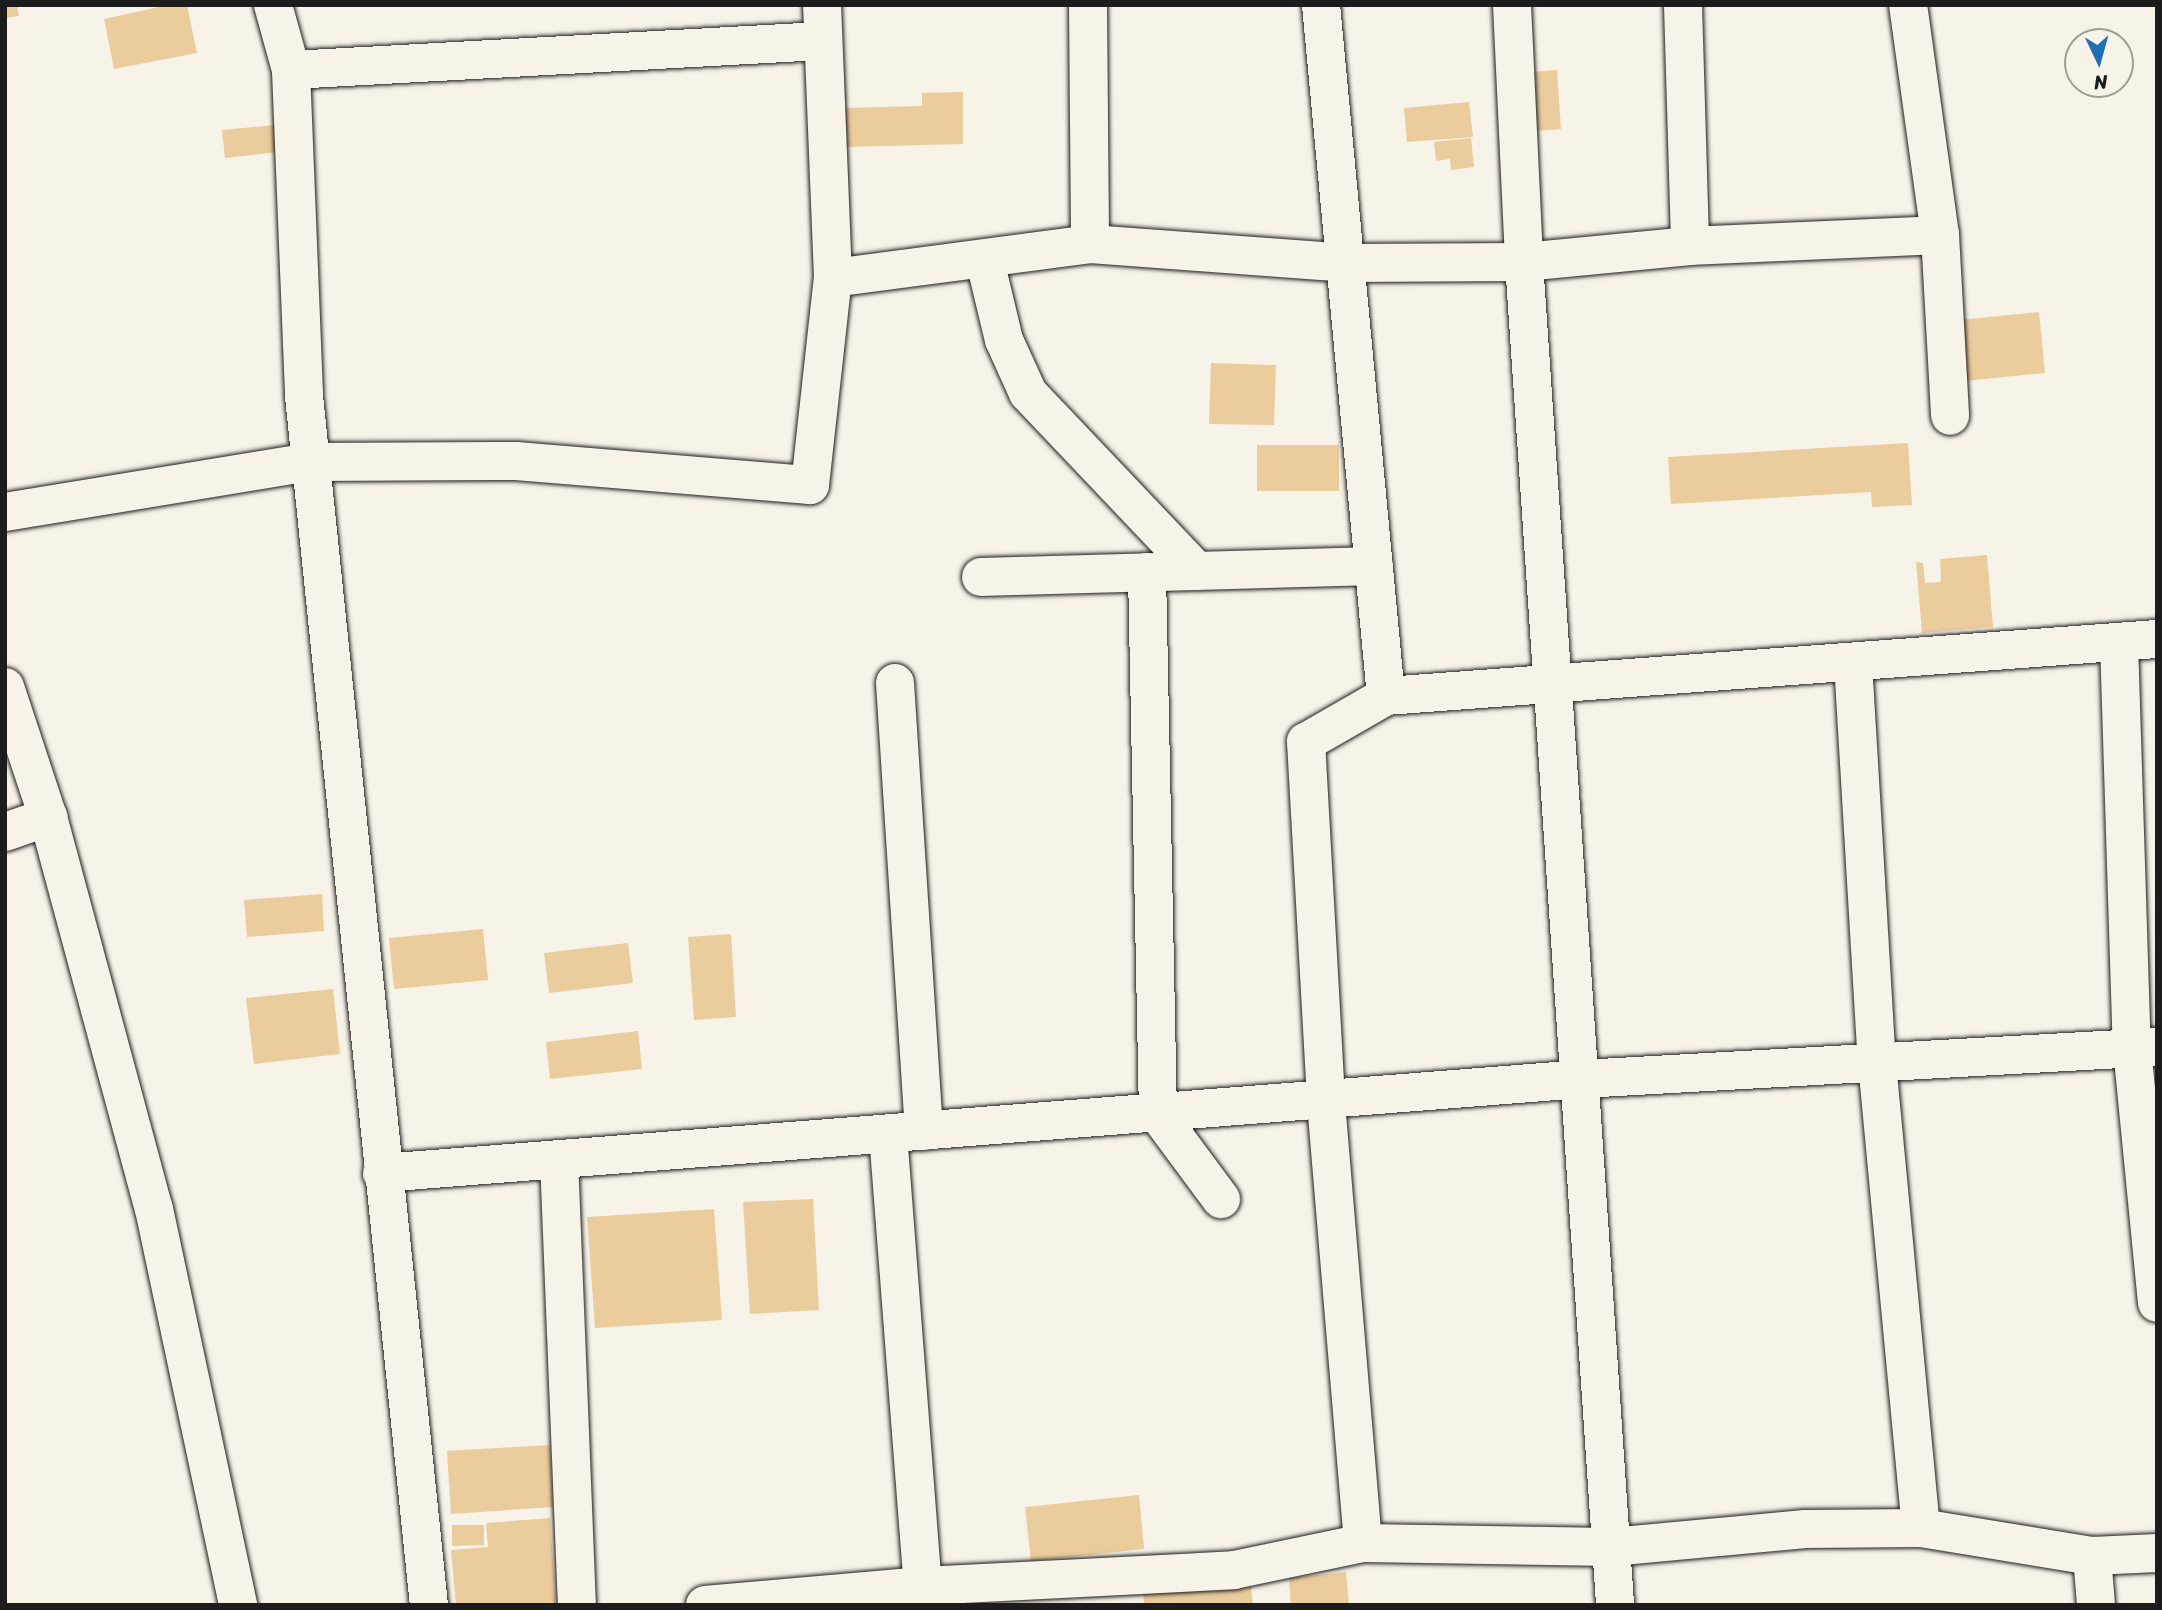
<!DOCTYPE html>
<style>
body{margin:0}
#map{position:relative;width:2162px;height:1610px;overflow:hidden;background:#f7f3e8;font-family:Sriracha,sans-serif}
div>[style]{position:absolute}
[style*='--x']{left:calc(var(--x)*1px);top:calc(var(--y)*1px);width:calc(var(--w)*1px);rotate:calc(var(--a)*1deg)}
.building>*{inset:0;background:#ebcc9d}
.roads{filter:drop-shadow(0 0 2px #1c1c1c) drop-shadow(0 0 2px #1c1c1c)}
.minor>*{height:38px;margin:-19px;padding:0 19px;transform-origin:19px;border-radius:19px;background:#f7f3e8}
span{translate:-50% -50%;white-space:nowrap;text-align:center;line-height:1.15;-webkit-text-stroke:6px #f7f3e8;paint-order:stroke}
.frame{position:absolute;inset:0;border:7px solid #1c1c1c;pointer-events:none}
.north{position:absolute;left:2064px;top:28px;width:70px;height:70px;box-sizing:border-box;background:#f7f3e8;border:2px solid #9f9d96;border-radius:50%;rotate:175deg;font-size:19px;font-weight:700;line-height:28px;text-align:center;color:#1c1c1c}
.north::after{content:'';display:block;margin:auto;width:24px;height:32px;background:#1f6fb2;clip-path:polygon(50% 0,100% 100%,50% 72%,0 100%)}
</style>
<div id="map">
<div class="building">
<div style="clip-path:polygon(5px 5px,17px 5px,19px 16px,5px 18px)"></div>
<div style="clip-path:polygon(168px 5px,187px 5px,197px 53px,114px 69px,104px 19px)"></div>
<div style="clip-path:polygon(1557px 70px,1561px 129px,1534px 131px,1530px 72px)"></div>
<div style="clip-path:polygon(963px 92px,963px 144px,845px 147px,844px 108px,922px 106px,922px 93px)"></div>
<div style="clip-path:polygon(1469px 102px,1473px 137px,1407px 142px,1404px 108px)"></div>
<div style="clip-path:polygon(275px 125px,288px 151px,225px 158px,222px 130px)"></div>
<div style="clip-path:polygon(1471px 138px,1474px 167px,1451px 170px,1450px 159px,1436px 161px,1434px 142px)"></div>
<div style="clip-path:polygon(2039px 312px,2045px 373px,1965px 381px,1959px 320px)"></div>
<div style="clip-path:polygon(1211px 363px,1276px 365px,1274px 425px,1209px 424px)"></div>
<div style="clip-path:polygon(1908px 443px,1912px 505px,1872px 507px,1871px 492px,1671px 504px,1668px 457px)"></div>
<div style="clip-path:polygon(1257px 445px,1339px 445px,1339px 491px,1257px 491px)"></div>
<div style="clip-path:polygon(1987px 555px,1993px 627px,1922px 633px,1916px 562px,1923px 563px,1925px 583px,1941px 582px,1940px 559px)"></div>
<div style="clip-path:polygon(322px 894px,324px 931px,247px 937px,244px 900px)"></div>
<div style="clip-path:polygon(483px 929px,488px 980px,394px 989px,389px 938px)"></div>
<div style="clip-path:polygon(731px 934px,736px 1017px,694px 1020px,688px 937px)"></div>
<div style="clip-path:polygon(628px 943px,633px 983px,549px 993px,544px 953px)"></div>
<div style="clip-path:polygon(333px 989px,340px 1054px,254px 1064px,246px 998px)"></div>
<div style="clip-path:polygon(638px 1031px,642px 1069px,550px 1079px,546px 1042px)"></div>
<div style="clip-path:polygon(813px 1199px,819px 1310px,750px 1314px,743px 1202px)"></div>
<div style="clip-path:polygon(714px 1209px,722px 1320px,595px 1328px,587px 1217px)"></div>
<div style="clip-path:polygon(550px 1445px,553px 1507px,451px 1514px,447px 1451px)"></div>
<div style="clip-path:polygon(1139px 1495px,1144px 1549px,1031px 1561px,1025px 1507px)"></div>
<div style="clip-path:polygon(550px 1518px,556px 1604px,456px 1605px,451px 1550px,488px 1547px,486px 1523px)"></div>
<div style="clip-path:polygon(452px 1525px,484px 1525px,484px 1545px,452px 1546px)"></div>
<div style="clip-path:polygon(1346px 1572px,1349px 1605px,1291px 1605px,1289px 1578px)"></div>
<div style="clip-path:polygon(1250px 1579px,1253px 1605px,1144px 1605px,1143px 1588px)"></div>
</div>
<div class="roads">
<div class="minor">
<div style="--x:273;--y:5;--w:67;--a:74.5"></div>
<div style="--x:291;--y:70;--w:326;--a:87.7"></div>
<div style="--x:304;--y:396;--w:1215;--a:84.1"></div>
<div style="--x:1088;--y:5;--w:239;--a:89.5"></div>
<div style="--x:1321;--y:5;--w:694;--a:84.63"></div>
<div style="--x:1386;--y:696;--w:773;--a:-4.23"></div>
<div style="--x:1512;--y:5;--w:257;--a:87.3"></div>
<div style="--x:1524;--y:262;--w:1346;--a:86.12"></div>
<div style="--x:1683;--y:5;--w:241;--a:88.3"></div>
<div style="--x:291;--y:70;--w:531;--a:-3.13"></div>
<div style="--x:1940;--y:235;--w:181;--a:86.8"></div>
<div style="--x:985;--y:261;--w:81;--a:76.5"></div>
<div style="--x:1004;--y:340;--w:58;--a:65.6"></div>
<div style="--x:1028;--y:393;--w:245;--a:46.5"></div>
<div style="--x:833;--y:278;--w:259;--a:-7.5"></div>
<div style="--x:1090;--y:244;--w:257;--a:4.2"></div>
<div style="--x:1346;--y:263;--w:178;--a:-0.3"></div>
<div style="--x:1524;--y:262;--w:167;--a:-5.5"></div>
<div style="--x:1690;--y:246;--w:250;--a:-2.5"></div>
<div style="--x:1940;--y:235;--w:232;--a:-97.9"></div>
<div style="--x:5;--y:512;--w:309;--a:-9.3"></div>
<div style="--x:310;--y:462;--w:206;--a:-0.3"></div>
<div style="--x:516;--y:461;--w:295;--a:4.7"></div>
<div style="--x:810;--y:485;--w:208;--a:-83.7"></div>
<div style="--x:833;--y:278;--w:273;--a:-92.3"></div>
<div style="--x:1147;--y:572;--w:542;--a:88.84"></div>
<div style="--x:1158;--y:1114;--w:106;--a:53.5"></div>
<div style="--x:981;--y:577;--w:393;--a:-1.6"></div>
<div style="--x:2119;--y:642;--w:406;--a:88.2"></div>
<div style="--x:2132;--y:1048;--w:256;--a:84.4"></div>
<div style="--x:1853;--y:662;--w:402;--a:86.6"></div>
<div style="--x:1877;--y:1063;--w:467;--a:84.6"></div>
<div style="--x:895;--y:683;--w:449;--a:86.3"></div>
<div style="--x:5;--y:687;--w:137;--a:71.7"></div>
<div style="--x:48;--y:817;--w:406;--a:74.9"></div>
<div style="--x:154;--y:1209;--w:405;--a:78"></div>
<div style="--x:5;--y:832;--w:46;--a:-19.2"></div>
<div style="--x:888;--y:1134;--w:453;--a:85.6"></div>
<div style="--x:559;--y:1159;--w:446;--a:87.7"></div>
<div style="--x:382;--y:1173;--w:1204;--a:-4.48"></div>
<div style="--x:1582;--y:1079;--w:576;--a:-3.19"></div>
<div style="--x:1363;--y:1543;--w:446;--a:-94.8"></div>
<div style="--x:1326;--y:1099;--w:358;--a:-93.2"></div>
<div style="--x:1306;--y:742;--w:92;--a:-29.9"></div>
<div style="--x:2092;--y:1556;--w:49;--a:85.3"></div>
<div style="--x:705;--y:1605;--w:219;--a:-5"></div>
<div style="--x:923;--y:1586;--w:311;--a:-2.9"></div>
<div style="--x:1234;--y:1570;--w:132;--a:-11.8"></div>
<div style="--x:1363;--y:1543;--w:248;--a:0.9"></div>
<div style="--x:1611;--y:1547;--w:195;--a:-5.3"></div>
<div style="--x:1805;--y:1529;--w:116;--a:-0.5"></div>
<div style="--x:1921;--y:1528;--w:173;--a:9.3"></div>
<div style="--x:2092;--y:1556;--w:65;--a:-2.6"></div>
</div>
</div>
<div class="frame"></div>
<div class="north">N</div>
</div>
